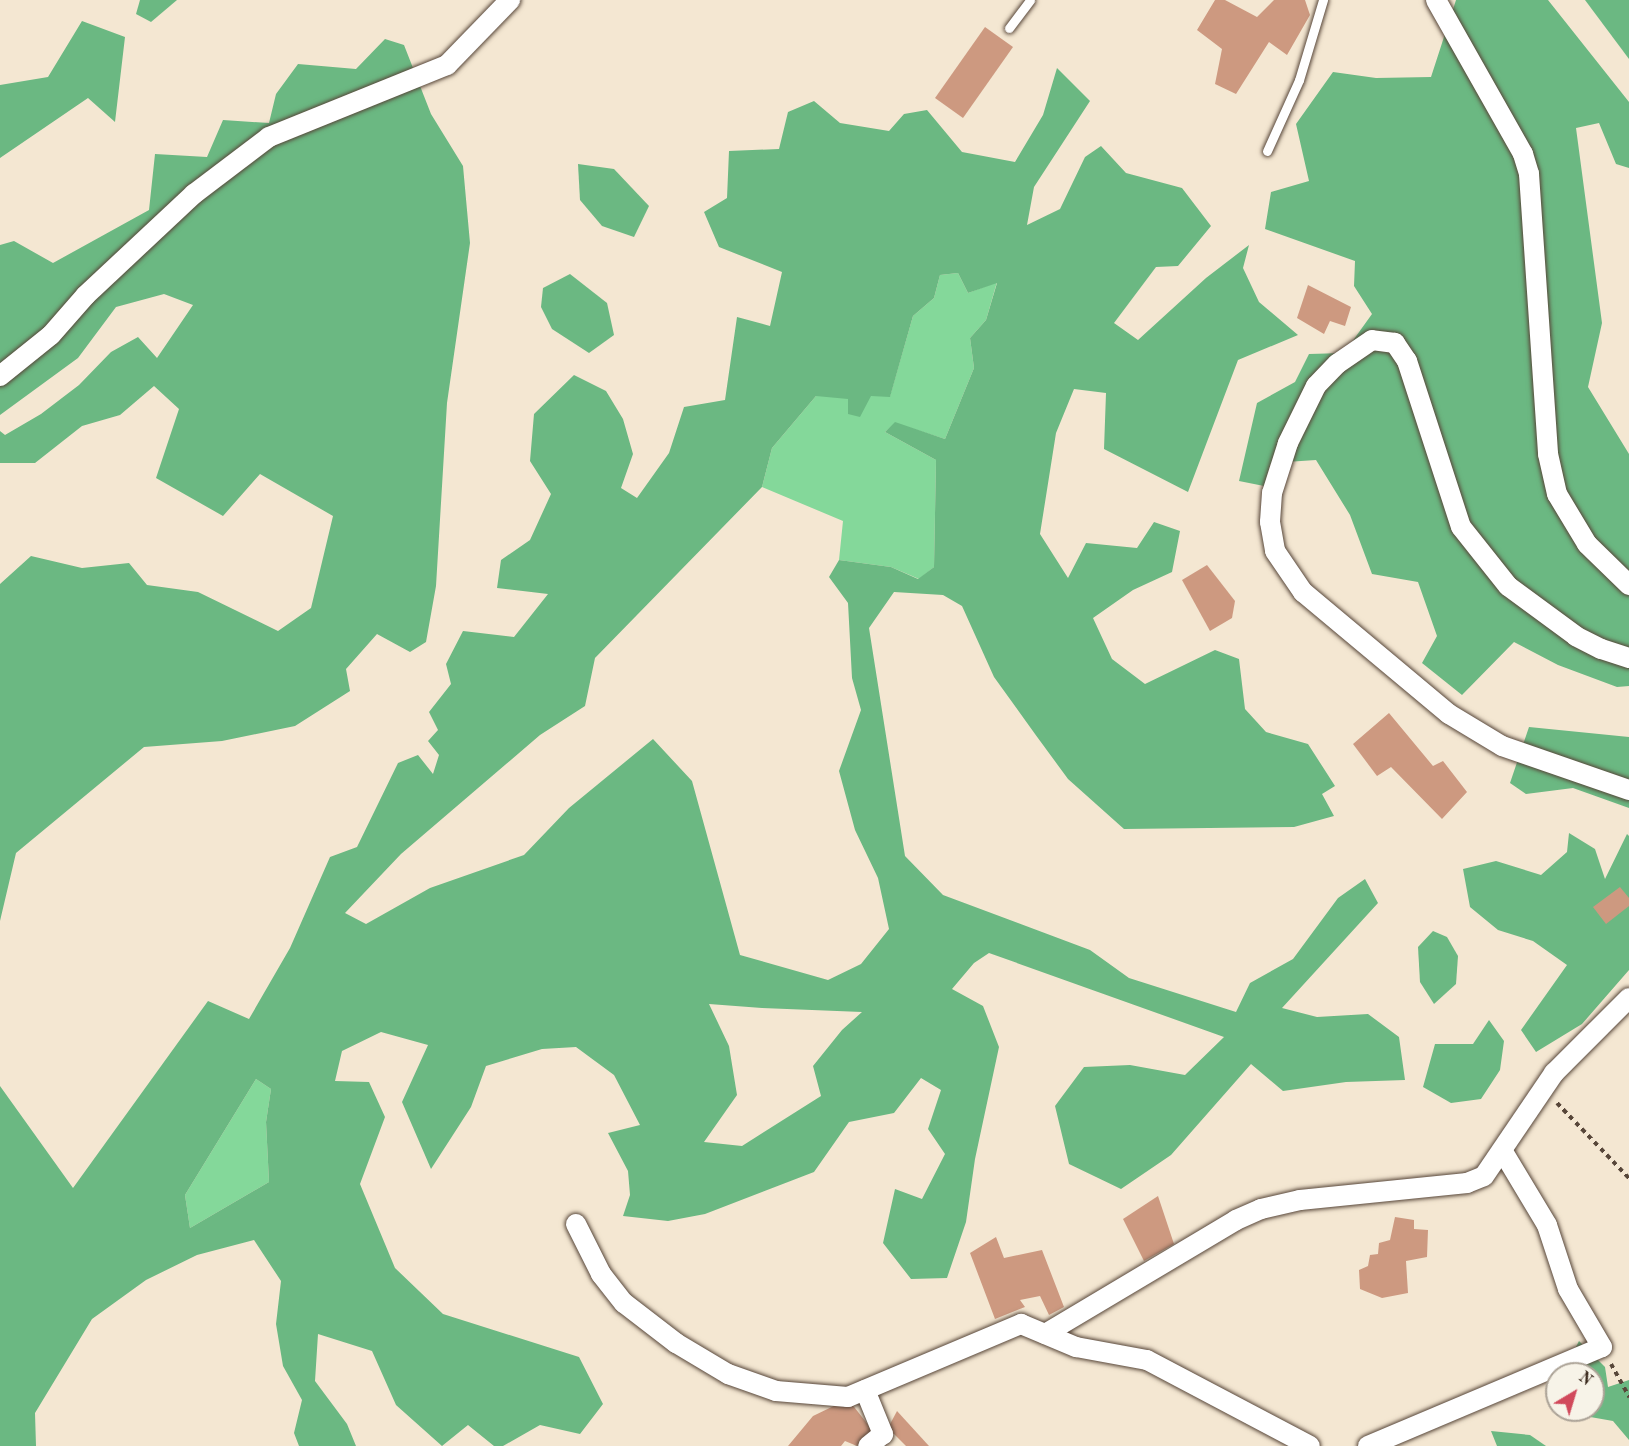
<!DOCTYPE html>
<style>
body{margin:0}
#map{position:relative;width:1629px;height:1446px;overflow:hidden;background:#f4e7d2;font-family:"Old Standard TT",serif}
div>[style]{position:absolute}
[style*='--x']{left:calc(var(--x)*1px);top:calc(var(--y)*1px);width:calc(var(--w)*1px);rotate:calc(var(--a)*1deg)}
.green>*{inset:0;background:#84d89a}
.forest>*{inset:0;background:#6bb882}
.building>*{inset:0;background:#cd9980}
.path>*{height:4px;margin-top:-2px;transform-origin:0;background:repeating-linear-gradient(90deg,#574639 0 4.5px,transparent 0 9px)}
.roads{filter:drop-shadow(0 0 2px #574639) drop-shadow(0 0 2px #574639)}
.service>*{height:9px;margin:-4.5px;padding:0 4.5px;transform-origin:4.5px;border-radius:4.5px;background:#fff}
.minor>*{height:20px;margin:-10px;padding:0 10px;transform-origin:10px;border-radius:10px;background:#fff}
span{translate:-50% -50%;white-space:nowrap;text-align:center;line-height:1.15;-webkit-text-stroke:4.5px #f7f3e8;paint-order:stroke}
.north{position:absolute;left:1545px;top:1362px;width:60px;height:60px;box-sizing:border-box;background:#f7f3e8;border:2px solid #aca397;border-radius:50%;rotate:38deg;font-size:16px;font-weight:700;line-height:24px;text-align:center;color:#3b2a1e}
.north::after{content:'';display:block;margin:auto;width:21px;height:27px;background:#d1495b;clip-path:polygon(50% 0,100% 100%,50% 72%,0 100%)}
</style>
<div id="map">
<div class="green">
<div style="clip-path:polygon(958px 273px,968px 293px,997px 282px,986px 320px,970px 338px,974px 368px,945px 439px,895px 423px,885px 432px,936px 460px,934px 567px,919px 579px,891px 567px,839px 560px,843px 521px,762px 487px,772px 448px,816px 396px,890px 396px,913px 316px,934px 298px,940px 275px)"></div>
<div style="clip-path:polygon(256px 1079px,271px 1089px,266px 1122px,269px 1182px,190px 1228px,185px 1195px)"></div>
</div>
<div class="forest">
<div style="clip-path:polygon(140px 0,177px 0,151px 22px,136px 14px)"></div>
<div style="clip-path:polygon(1456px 0,1548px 0,1629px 102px,1629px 168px,1616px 164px,1599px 123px,1576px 128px,1602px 323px,1588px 387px,1629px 454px,1629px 686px,1617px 687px,1558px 665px,1514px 642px,1462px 695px,1422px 663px,1437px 636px,1418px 582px,1372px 574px,1350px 515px,1316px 460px,1271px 463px,1264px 486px,1239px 481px,1257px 403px,1295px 382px,1309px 354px,1344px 353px,1372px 314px,1354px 286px,1355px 261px,1265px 229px,1271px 192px,1309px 181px,1296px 124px,1333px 72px,1376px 78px,1431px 77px)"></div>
<div style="clip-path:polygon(1585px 0,1629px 0,1629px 59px)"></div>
<div style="clip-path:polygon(82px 21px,125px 37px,115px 122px,88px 98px,0 158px,0 85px,48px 77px)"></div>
<div style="clip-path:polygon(385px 39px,404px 45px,431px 114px,463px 166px,470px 243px,447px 403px,436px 586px,426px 642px,410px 652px,377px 634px,346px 669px,350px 691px,295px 726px,222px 741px,144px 747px,16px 853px,0 921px,0 584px,31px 556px,82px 568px,129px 563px,147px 585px,198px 592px,278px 631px,311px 608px,333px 516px,260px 474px,223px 516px,156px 478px,179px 409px,154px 386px,120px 415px,82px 426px,35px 463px,0 463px,0 431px,5px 435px,41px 414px,79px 385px,111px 352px,138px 337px,157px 358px,193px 305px,164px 294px,116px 307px,78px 358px,0 415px,0 245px,14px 241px,53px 263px,149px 210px,155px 154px,207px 157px,223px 120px,269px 123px,276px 94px,298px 64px,356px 69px)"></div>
<div style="clip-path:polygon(evenodd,1057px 68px,1090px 101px,1034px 187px,1027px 225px,1060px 209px,1085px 157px,1101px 146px,1126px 173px,1182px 188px,1211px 226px,1178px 266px,1156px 267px,1114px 323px,1138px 340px,1206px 278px,1249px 245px,1243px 268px,1259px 302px,1298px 335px,1238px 360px,1188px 492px,1104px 449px,1106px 393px,1074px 389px,1056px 433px,1040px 534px,1068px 578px,1086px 543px,1137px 548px,1154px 522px,1180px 531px,1172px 572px,1133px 590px,1093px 618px,1112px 659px,1145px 684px,1215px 650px,1239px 659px,1245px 709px,1266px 732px,1308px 744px,1335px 786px,1322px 794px,1334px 816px,1294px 827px,1124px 829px,1068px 779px,1035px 734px,994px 677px,962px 606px,943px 595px,894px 592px,869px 628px,905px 856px,943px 895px,1090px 950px,1129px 978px,1236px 1012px,1250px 983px,1293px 959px,1338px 898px,1365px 879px,1378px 903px,1282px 1008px,1317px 1017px,1368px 1014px,1399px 1037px,1405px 1080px,1346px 1082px,1283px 1091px,1251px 1064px,1171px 1155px,1121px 1189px,1069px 1164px,1055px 1106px,1084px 1067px,1130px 1065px,1185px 1075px,1224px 1037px,989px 953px,974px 963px,952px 989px,983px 1006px,999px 1047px,975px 1159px,966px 1222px,947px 1278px,911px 1279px,883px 1243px,895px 1189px,922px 1199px,945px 1154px,928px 1129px,941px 1090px,921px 1078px,894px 1113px,849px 1122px,814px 1172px,705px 1214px,668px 1221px,623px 1216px,630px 1195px,628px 1171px,608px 1133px,640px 1125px,614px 1075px,576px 1047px,542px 1049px,486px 1066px,471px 1107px,431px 1169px,402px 1102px,428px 1045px,381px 1032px,342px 1051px,335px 1081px,369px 1082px,385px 1117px,360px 1184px,395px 1268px,443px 1314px,579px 1357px,603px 1404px,580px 1434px,540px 1425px,503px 1446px,494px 1446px,468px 1425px,442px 1446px,396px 1405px,372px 1351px,318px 1334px,315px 1381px,347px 1424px,356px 1446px,299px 1446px,294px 1433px,302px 1400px,283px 1366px,276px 1324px,281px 1281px,254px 1240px,197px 1255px,146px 1280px,92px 1319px,35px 1413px,36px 1446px,0 1446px,0 1086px,73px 1188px,208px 1001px,249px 1019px,290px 948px,330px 857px,357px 847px,398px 763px,418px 755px,433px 774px,439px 755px,428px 741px,438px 730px,429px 712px,451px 684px,446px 664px,463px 631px,514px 637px,548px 594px,497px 588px,501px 560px,530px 540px,551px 494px,530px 461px,534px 414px,574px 375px,606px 391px,623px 419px,633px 454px,621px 488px,637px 498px,669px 453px,684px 407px,725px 400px,737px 317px,770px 326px,782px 272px,719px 247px,704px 212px,727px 198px,729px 151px,779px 149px,788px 112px,814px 101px,840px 123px,889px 131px,904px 114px,927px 110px,962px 152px,1015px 162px,1043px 115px,1057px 68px,958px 273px,968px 293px,997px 283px,986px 320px,970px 338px,974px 368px,945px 439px,895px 422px,885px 432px,936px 460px,934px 567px,918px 579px,891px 567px,839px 560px,829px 577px,848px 603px,852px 678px,861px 710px,839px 771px,855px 830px,878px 878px,889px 929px,861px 964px,828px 980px,740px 955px,692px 781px,653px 739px,569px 808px,524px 855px,430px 888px,366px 924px,345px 913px,401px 854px,540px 735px,585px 706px,595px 658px,762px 487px,772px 448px,816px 396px,848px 399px,848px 414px,860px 417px,871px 396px,890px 397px,913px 316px,934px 298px,940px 275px,958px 273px,1057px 68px,709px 1004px,762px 1008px,862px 1012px,842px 1030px,813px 1066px,821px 1096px,742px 1146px,704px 1142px,737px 1095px,729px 1046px,709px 1004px,1057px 68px,256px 1079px,271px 1089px,266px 1122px,269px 1182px,190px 1228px,185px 1195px,256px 1079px)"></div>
<div style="clip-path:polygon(578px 164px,614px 169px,649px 206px,634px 237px,602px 226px,580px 200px)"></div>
<div style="clip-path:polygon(570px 274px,607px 303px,614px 335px,589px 353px,552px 329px,541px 307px,543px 288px)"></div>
<div style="clip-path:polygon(1529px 727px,1629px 737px,1629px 808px,1573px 788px,1526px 794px,1510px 783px)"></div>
<div style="clip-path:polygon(1569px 833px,1595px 849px,1605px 879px,1627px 834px,1629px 836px,1629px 970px,1582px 1024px,1536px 1052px,1521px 1030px,1567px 965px,1533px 941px,1498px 930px,1470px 907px,1463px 869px,1496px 861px,1541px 875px,1567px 852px)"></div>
<div style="clip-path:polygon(1433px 931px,1447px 937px,1458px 956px,1456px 984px,1434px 1004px,1420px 982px,1418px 947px)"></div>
<div style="clip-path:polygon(1489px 1020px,1504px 1041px,1500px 1070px,1481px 1099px,1451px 1103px,1423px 1087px,1435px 1044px,1473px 1044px)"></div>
<div style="clip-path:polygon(1579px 1341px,1605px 1367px,1608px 1387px,1629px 1380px,1629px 1440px,1613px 1421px,1579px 1415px,1574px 1410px,1593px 1410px,1593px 1374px,1562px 1374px)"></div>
<div style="clip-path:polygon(1491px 1431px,1530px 1435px,1546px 1446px,1497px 1446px)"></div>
</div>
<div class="building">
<div style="clip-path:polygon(1215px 0,1225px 0,1257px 17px,1274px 0,1305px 0,1310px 15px,1287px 55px,1269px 42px,1236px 94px,1215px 84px,1222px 49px,1197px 30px)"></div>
<div style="clip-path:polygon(985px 27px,1013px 47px,963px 118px,935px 98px)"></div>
<div style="clip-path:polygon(1308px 285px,1351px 307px,1345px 326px,1330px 321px,1324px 334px,1297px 318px)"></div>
<div style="clip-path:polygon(1207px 565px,1235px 601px,1232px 618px,1210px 631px,1182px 580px)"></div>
<div style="clip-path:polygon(1389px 713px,1433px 766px,1443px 761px,1467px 792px,1442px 819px,1391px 767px,1377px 776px,1353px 744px)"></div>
<div style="clip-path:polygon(1620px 887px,1629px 898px,1629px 906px,1606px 924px,1593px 907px)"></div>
<div style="clip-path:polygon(1158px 1196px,1174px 1244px,1144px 1261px,1123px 1219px)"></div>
<div style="clip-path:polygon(1395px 1217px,1414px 1220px,1414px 1229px,1428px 1230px,1427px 1257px,1406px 1261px,1408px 1293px,1382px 1298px,1360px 1289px,1359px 1270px,1368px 1266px,1370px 1255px,1378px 1254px,1379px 1243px,1390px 1240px)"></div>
<div style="clip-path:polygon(996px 1237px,1004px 1258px,1042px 1250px,1064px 1307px,1049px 1315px,1040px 1296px,1020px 1300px,1025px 1307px,995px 1319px,970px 1253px)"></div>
<div style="clip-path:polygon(842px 1402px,851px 1403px,873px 1431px,857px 1446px,845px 1441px,841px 1446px,788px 1446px,813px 1416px)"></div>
<div style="clip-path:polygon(897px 1411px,929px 1446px,906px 1446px,888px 1428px)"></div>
</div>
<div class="path">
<div style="--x:1557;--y:1103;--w:104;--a:46.2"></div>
<div style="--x:1611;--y:1364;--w:38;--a:61"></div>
</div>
<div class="roads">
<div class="service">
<div style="--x:1009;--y:28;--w:35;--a:-53"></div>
<div style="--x:1267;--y:151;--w:78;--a:-65.7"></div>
<div style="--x:1299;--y:80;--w:84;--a:-73.3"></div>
</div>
<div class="minor">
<div style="--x:1436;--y:0;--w:177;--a:60.5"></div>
<div style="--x:1523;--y:154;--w:21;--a:73"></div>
<div style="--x:1529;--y:174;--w:281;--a:86.1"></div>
<div style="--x:1548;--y:454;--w:41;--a:77.3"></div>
<div style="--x:1557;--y:494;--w:58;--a:59"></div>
<div style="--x:1587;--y:544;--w:59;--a:44.3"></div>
<div style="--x:0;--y:376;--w:65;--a:-38.8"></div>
<div style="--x:51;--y:335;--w:53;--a:-48.8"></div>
<div style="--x:86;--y:295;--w:148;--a:-43.1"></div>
<div style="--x:194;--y:194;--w:94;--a:-37.2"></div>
<div style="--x:269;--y:137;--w:192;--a:-22"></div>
<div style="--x:447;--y:65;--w:91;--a:-45.9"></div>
<div style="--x:1629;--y:658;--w:29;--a:-162"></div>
<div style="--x:1601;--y:649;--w:28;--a:-153"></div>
<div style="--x:1576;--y:636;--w:84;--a:-143.7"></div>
<div style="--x:1508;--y:586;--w:75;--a:-128.5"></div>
<div style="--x:1461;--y:527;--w:175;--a:-108"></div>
<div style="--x:1407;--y:361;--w:22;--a:-124"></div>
<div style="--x:1395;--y:343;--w:23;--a:-173"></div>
<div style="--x:1372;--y:340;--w:42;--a:145.6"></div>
<div style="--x:1337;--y:364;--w:30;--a:134"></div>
<div style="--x:1316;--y:386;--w:64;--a:116.2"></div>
<div style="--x:1288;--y:443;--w:52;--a:107.7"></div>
<div style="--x:1272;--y:493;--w:29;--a:94"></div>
<div style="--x:1270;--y:522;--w:29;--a:80"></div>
<div style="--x:1275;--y:551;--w:50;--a:55.7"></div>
<div style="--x:1303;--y:592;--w:190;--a:39.9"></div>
<div style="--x:1449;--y:714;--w:62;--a:31.1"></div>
<div style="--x:1502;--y:746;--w:134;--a:19.1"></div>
<div style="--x:576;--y:1224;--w:56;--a:63.4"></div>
<div style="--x:601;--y:1274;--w:37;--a:52"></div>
<div style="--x:624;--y:1303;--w:66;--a:37.6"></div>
<div style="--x:676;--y:1343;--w:61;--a:30.8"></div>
<div style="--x:728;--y:1374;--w:51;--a:19.5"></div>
<div style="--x:776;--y:1391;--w:72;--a:4.8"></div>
<div style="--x:848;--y:1397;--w:188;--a:-22.9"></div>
<div style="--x:1021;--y:1324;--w:60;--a:22.7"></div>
<div style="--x:1076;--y:1347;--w:72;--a:10.4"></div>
<div style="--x:1147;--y:1360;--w:184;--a:27.8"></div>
<div style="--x:1045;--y:1334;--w:222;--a:-30.8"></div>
<div style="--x:1236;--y:1220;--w:27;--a:-24"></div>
<div style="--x:1261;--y:1209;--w:40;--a:-13"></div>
<div style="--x:1300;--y:1200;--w:168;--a:-5.8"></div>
<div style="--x:1467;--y:1183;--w:18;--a:-22"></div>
<div style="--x:1484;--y:1176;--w:125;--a:-55.8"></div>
<div style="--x:1554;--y:1073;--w:106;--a:-45"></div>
<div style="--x:865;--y:1390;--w:48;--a:67.8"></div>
<div style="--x:883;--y:1434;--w:19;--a:141"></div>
<div style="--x:1368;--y:1446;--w:254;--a:-22.9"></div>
<div style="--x:1602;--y:1347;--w:67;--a:-120.4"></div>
<div style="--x:1568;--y:1289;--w:67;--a:-108.2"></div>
<div style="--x:1547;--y:1225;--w:87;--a:-121"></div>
</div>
</div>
<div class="north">N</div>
</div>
